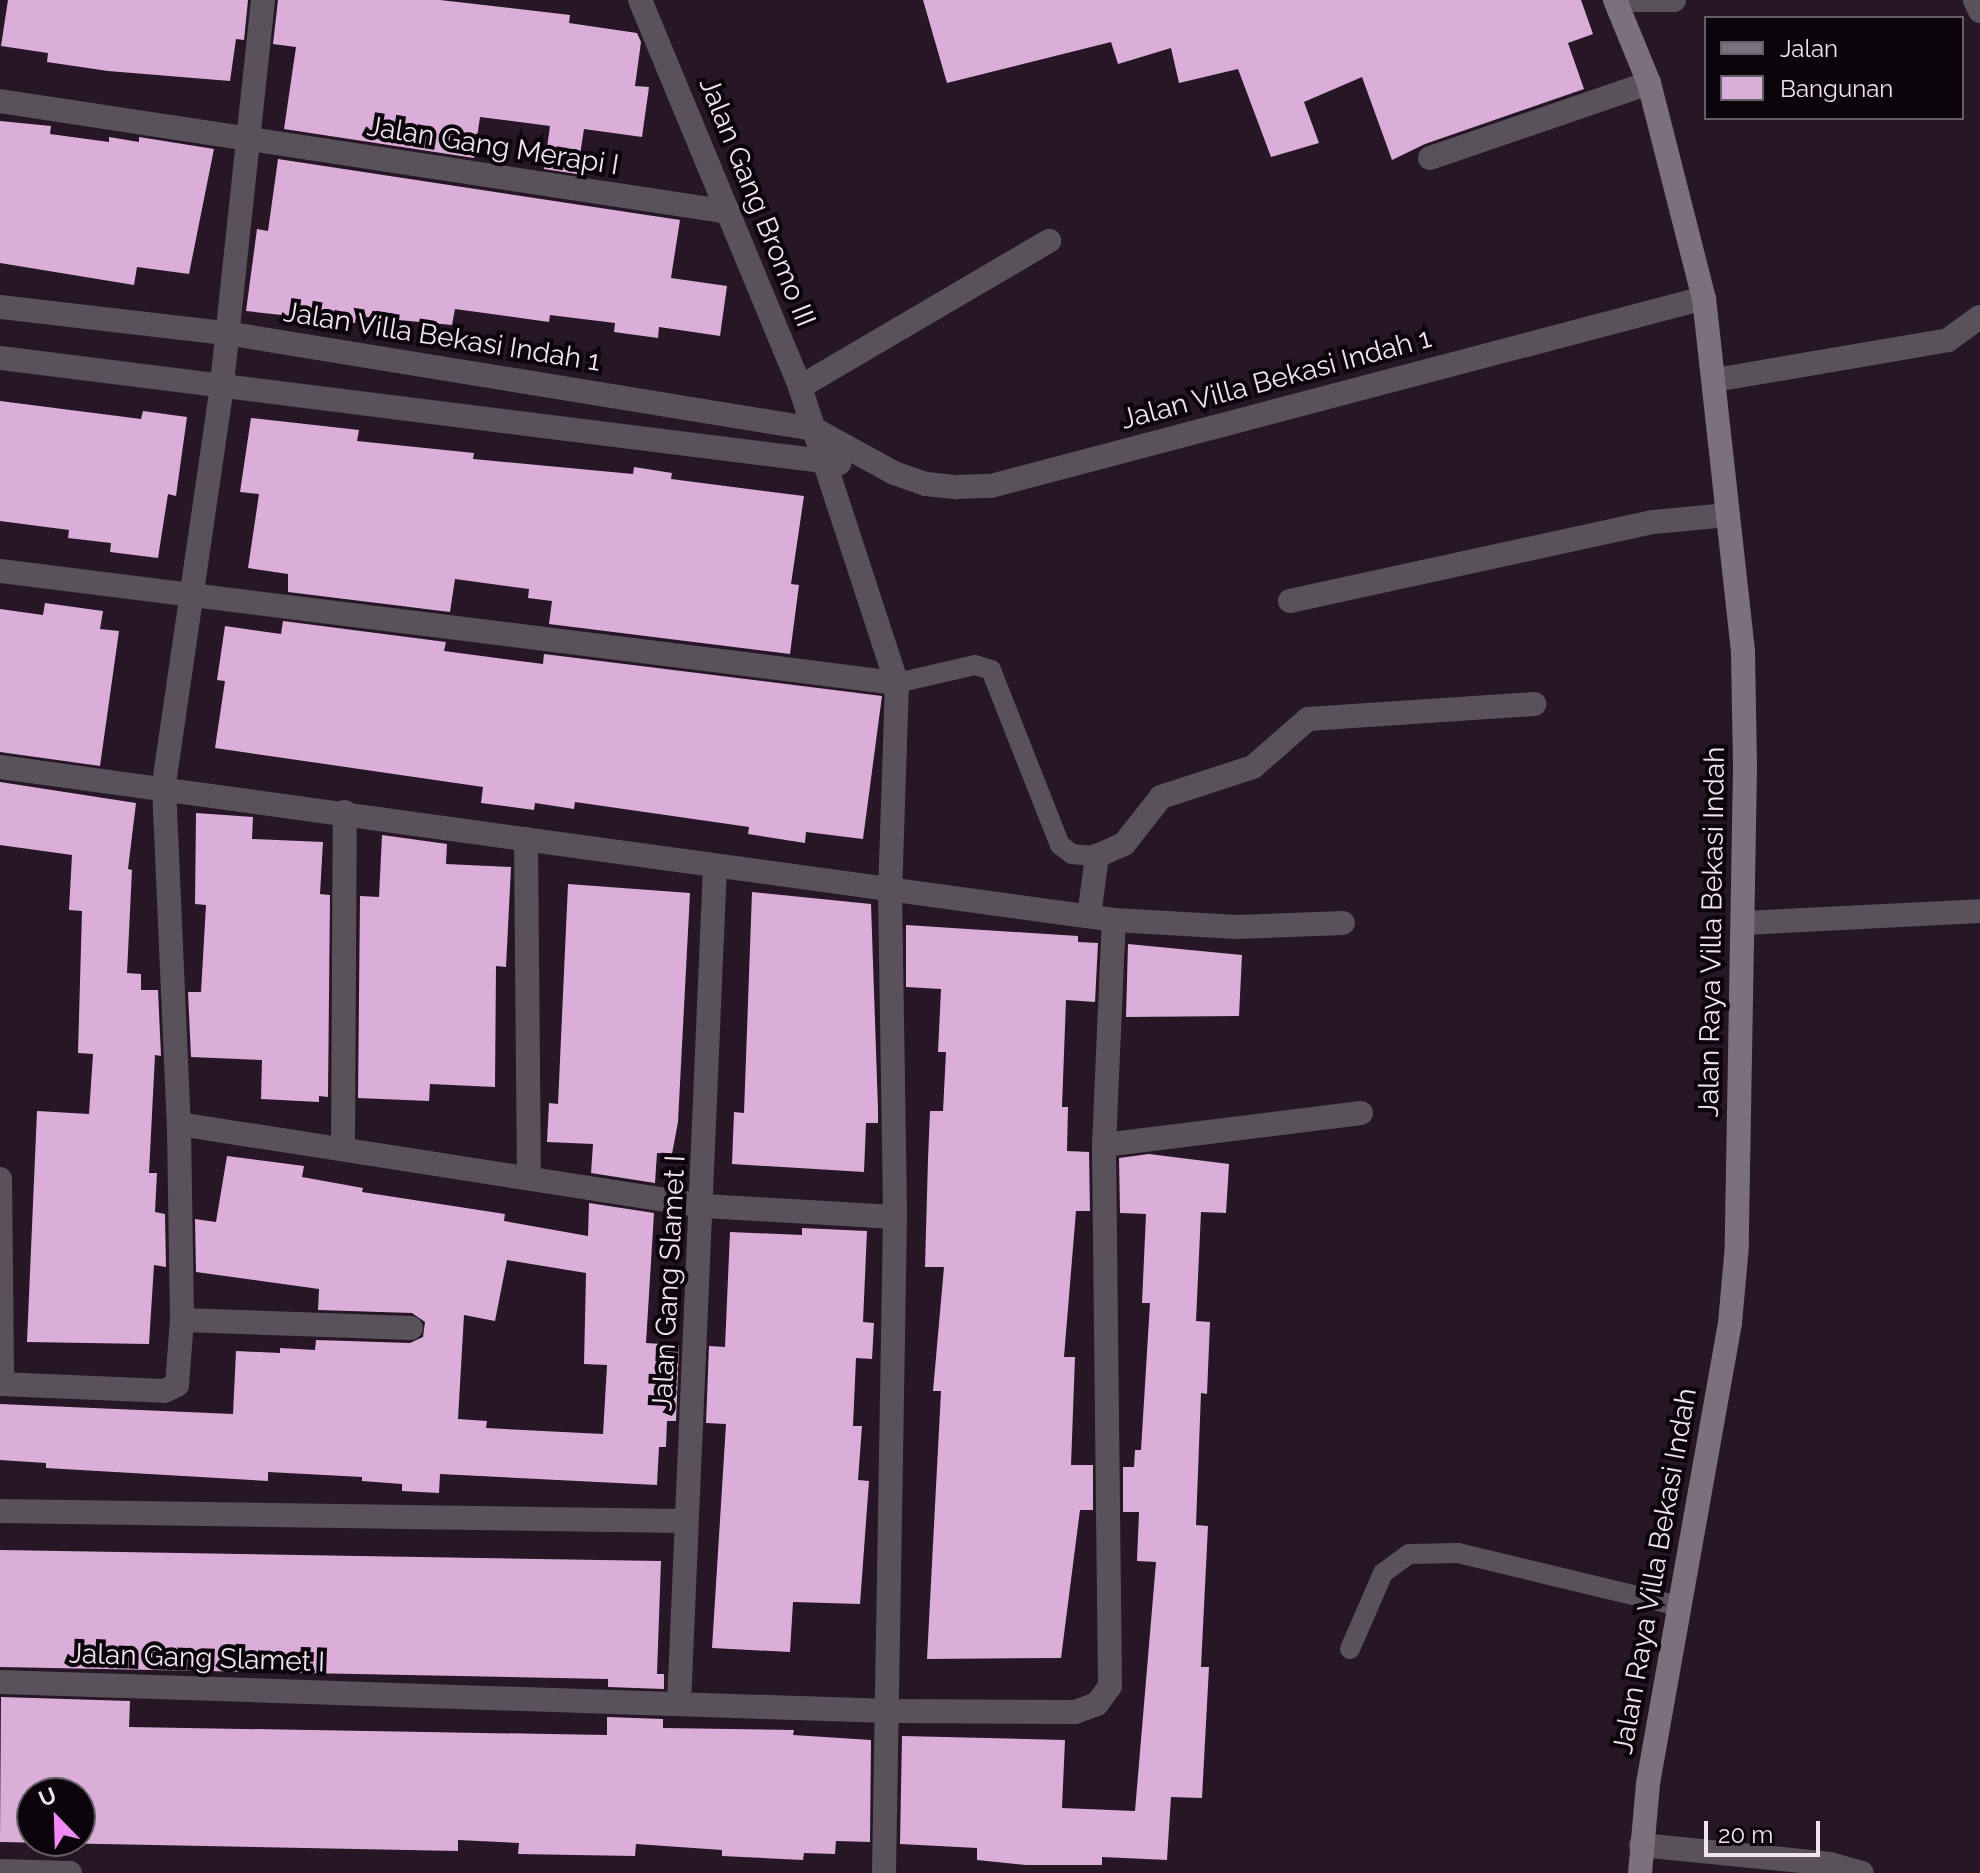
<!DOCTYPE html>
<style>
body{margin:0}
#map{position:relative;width:1980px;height:1873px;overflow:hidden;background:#261626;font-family:Raleway,sans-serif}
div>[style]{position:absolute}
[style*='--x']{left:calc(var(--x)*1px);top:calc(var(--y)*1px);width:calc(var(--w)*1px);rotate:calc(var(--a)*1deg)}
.building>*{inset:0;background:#dbaeda}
.lane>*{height:20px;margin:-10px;padding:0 10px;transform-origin:10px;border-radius:10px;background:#5a525a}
.street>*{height:24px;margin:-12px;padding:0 12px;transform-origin:12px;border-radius:12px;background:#5a525a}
.secondary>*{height:24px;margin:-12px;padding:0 12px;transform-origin:12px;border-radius:12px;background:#7d707d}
span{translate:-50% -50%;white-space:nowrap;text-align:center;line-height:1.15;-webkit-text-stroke:8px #0b050b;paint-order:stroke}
.street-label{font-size:28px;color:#efe3ee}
.legend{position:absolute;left:1704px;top:16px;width:260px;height:104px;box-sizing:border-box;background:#0b050b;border:2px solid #665e66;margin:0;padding:10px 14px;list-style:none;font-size:24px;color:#efe3ee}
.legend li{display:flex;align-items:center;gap:16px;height:40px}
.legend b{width:40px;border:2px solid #665e66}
.north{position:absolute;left:16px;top:1777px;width:80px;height:80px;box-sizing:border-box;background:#0b050b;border:2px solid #665e66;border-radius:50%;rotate:337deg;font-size:22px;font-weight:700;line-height:32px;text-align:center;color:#efe3ee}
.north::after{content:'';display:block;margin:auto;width:28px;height:36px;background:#f28af3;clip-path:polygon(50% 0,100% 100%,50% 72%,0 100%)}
.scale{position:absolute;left:1704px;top:1821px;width:116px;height:36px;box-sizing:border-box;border:4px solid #efe3ee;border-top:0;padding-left:10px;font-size:24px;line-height:28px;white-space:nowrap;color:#efe3ee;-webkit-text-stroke:6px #0b050b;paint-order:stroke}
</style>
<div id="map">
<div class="building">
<div style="clip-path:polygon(8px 0,248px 0,244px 40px,236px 39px,230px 81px,108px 71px,47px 62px,48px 53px,1px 46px)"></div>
<div style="clip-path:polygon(278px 0,440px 0,570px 15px,569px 23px,637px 33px,641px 42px,635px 86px,649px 87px,642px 137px,584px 129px,577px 174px,544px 169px,550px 126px,480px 117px,474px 158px,284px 129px,296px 47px,273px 44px)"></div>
<div style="clip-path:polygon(923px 0,1581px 0,1593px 34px,1568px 43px,1584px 89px,1425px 144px,1392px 160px,1362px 77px,1304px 102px,1319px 143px,1271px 157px,1238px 69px,1179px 83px,1171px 48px,1118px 64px,1111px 42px,947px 83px)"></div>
<div style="clip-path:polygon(0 121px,51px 126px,50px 134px,109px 142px,109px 137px,139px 142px,139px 137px,214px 149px,189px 274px,137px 267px,134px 285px,0 263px)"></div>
<div style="clip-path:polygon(278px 159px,680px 220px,671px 278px,727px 286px,720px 336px,659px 327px,658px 338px,614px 332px,615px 323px,550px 315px,549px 322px,455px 309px,452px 325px,356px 316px,355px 323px,246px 311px,257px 229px,268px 231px)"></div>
<div style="clip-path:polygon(0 401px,141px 419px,143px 411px,187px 417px,176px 496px,168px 494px,158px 558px,110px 552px,111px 543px,68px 538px,69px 530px,0 521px)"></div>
<div style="clip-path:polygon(251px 418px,359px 430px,357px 441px,474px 453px,473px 459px,633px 474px,634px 467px,672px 473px,671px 479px,804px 496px,791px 584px,799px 585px,790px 654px,549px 624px,552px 601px,528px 598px,529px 589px,455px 579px,450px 612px,288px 592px,288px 574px,248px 568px,259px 494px,240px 492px)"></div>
<div style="clip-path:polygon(45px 603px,103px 611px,100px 629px,119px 631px,100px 766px,0 752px,0 609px,43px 615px)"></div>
<div style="clip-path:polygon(283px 621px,446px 642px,444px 651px,543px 664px,544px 654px,882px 696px,863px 839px,806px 832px,805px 843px,748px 834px,749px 827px,575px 802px,574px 809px,535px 803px,534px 810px,481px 803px,483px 787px,215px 748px,225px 681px,217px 680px,225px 626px,281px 634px)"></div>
<div style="clip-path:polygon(0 782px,136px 803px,128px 869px,132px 870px,127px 973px,141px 974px,141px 990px,158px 990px,161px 1056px,155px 1055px,149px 1173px,157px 1173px,155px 1212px,165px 1214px,166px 1267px,154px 1265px,149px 1344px,27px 1342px,37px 1111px,89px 1114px,93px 1054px,78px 1053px,82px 911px,69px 910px,72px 855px,0 845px)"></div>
<div style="clip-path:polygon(196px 813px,253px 817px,252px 839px,323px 842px,320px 894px,330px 895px,328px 1097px,319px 1096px,319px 1102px,261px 1099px,262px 1060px,191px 1057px,188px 992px,201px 992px,206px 905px,195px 904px)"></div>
<div style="clip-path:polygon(382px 835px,447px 844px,446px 864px,511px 867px,506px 967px,496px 966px,495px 1087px,430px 1084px,429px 1101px,358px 1098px,360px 896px,379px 897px)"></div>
<div style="clip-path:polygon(568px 884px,690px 893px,678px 1122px,672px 1154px,657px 1153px,655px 1183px,591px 1173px,593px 1144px,547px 1142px,549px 1103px,558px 1104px)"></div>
<div style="clip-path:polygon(752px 892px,871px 904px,878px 1109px,878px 1123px,866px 1123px,864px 1172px,732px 1164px,734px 1112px,744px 1113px)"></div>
<div style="clip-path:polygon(906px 925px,1078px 936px,1078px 942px,1098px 943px,1095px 1002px,1066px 1000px,1062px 1107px,1068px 1107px,1067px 1151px,1089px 1152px,1090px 1211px,1076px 1211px,1064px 1357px,1075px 1357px,1071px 1465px,1093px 1465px,1093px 1510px,1080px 1510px,1061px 1658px,927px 1659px,941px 1391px,933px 1391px,944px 1267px,925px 1267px,928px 1159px,930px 1111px,943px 1111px,946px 1052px,938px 1052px,941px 989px,906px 987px)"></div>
<div style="clip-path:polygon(1128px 944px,1242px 955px,1239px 1016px,1126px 1017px)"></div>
<div style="clip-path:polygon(1149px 1154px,1229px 1164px,1226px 1213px,1201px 1212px,1196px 1321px,1210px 1322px,1207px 1394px,1201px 1393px,1196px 1525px,1208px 1526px,1201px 1667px,1209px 1667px,1202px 1798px,1171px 1797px,1167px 1860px,1102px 1857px,1102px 1865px,1026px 1865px,977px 1860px,977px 1848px,900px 1844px,902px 1736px,1065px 1740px,1062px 1808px,1135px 1811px,1156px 1562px,1137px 1561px,1139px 1512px,1123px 1512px,1123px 1467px,1134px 1467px,1135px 1450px,1141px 1450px,1150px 1303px,1142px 1303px,1146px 1214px,1120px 1213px,1119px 1158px)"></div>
<div style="clip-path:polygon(evenodd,227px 1156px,304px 1166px,302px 1177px,363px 1188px,362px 1192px,505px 1214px,504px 1221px,588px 1236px,589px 1203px,654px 1213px,646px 1343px,679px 1345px,676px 1421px,667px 1421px,666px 1447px,659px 1447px,657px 1485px,440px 1474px,439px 1493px,402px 1491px,402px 1484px,362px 1481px,362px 1477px,268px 1472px,268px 1481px,46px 1468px,46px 1463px,0 1460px,0 1404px,233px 1414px,236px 1351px,280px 1353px,280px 1348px,315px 1350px,316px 1340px,410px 1343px,423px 1337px,425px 1322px,412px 1313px,318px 1310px,319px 1289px,196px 1272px,195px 1219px,216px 1222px,227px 1156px,507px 1260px,586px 1273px,584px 1364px,607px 1365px,603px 1434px,486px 1428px,487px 1421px,458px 1419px,464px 1315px,495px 1321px,507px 1260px)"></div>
<div style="clip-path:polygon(802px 1228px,867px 1231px,863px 1322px,874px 1323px,872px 1359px,856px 1358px,853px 1426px,862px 1426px,858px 1480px,869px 1481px,860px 1604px,793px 1602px,790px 1652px,712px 1648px,726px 1424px,706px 1423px,709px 1346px,725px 1347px,730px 1232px,802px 1235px)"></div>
<div style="clip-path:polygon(0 1550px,661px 1561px,657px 1674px,664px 1674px,664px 1689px,608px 1687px,608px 1679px,0 1667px)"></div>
<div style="clip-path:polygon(evenodd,1px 1697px,130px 1701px,129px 1727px,607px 1735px,607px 1717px,663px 1719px,663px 1728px,794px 1730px,793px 1735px,871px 1740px,870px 1842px,836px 1841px,835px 1854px,804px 1853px,803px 1860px,722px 1856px,722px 1850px,636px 1844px,635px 1856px,518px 1854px,519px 1843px,458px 1840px,458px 1851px,0 1842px,1px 1697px,32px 1793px,80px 1793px,80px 1841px,32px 1841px,32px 1793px)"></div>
</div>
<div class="lane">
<div style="--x:897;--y:683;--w:80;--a:-13"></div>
<div style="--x:975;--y:665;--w:17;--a:17"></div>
<div style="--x:991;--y:670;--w:188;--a:68.5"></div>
<div style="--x:1060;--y:845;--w:15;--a:37"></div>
<div style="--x:1072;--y:854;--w:25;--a:5"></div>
<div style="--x:1350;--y:1649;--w:83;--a:-66.5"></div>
<div style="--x:1383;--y:1573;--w:32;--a:-36"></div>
<div style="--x:1409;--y:1554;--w:49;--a:-1.2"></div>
<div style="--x:1458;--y:1553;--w:227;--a:13.5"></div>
</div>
<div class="street">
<div style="--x:263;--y:0;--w:388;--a:96.1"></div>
<div style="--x:222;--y:386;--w:404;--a:98.3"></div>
<div style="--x:164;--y:786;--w:338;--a:87.5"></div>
<div style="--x:179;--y:1124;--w:531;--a:8.88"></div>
<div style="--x:704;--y:1206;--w:191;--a:3.3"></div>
<div style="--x:640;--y:0;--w:419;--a:67.5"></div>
<div style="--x:800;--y:387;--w:311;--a:71.9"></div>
<div style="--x:897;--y:683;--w:209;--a:91.9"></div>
<div style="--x:890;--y:892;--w:325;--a:89.1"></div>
<div style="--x:895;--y:1217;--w:656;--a:90.96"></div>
<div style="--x:1636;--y:0;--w:38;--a:0"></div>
<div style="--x:1975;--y:0;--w:12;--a:66"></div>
<div style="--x:0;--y:101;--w:737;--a:8.66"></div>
<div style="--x:1430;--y:158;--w:231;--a:-18.9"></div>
<div style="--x:0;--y:307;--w:227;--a:6.6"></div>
<div style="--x:226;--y:333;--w:596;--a:9.27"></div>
<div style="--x:814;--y:429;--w:91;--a:28.8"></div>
<div style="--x:894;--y:473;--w:34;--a:19"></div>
<div style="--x:926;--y:484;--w:31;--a:6"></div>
<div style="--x:957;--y:487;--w:34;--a:-2"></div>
<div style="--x:991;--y:486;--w:737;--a:-14.77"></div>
<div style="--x:0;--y:358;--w:846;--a:7.13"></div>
<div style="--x:1715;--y:380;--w:236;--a:-9.7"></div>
<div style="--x:1948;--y:340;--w:39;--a:-36"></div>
<div style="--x:800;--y:387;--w:289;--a:-30.4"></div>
<div style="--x:0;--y:571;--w:904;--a:7.12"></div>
<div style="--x:1290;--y:601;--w:371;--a:-12.3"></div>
<div style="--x:1653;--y:522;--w:75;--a:-5.3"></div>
<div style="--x:0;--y:767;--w:1124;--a:7.82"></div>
<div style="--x:1114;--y:920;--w:123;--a:3.3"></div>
<div style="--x:1237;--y:927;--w:106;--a:-2.2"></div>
<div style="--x:526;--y:839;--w:336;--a:89.5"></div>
<div style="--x:1089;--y:916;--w:61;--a:-82.4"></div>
<div style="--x:1097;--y:856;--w:30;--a:-24"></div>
<div style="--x:1124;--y:844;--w:60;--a:-51.8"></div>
<div style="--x:1161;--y:797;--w:97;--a:-18.1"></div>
<div style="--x:1253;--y:767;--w:73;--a:-41.1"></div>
<div style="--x:1308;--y:719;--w:227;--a:-3.8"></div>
<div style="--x:1745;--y:923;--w:235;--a:-2.9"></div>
<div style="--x:1104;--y:1145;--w:259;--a:-7.1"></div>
<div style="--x:343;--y:1149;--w:337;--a:-89.7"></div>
<div style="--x:0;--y:1179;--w:205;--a:89.4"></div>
<div style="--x:182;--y:1320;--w:229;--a:2"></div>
<div style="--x:0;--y:1384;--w:164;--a:2.4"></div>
<div style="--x:164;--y:1391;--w:14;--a:-25"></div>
<div style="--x:177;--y:1385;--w:65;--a:-85.6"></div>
<div style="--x:182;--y:1320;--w:196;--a:-90.9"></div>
<div style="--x:0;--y:1511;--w:685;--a:0.84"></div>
<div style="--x:0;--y:1682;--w:890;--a:1.87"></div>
<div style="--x:890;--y:1711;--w:185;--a:0.3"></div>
<div style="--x:1075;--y:1712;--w:23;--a:-20"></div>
<div style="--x:1097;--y:1704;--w:22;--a:-54"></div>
<div style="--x:1110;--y:1686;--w:541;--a:-90.64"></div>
<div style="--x:1104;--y:1145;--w:225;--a:-87.5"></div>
<div style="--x:679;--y:1704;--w:839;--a:-87.54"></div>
<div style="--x:1641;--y:1845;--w:190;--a:5.7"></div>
<div style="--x:1830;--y:1864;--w:33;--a:16"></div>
<div style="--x:0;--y:1871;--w:70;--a:1.6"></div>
</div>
<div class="secondary">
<div style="--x:1615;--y:0;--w:90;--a:67.7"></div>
<div style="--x:1649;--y:83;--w:222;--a:75.7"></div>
<div style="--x:1704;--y:298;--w:356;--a:83.7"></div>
<div style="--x:1743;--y:652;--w:116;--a:89"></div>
<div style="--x:1745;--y:768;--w:477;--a:91"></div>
<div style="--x:1737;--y:1245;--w:78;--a:95.1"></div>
<div style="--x:1730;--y:1323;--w:468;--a:100.1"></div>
<div style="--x:1648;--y:1784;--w:89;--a:95.1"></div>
</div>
<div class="street-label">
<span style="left:493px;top:146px;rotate:9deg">Jalan Gang Merapi I</span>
<span style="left:757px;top:202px;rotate:68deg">Jalan Gang Bromo III</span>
<span style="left:442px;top:337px;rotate:9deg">Jalan Villa Bekasi Indah 1</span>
<span style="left:1276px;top:379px;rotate:-15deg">Jalan Villa Bekasi Indah 1</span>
<span style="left:1712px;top:932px;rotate:-89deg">Jalan Raya Villa Bekasi Indah</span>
<span style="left:669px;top:1283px;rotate:-87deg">Jalan Gang Slamet I</span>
<span style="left:1655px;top:1571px;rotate:-80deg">Jalan Raya Villa Bekasi Indah</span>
<span style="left:197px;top:1658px;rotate:2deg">Jalan Gang Slamet I</span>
</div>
<ul class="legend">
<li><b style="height:10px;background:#7d707d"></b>Jalan</li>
<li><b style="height:22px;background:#dbaeda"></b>Bangunan</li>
</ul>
<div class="north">U</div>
<div class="scale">20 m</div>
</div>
